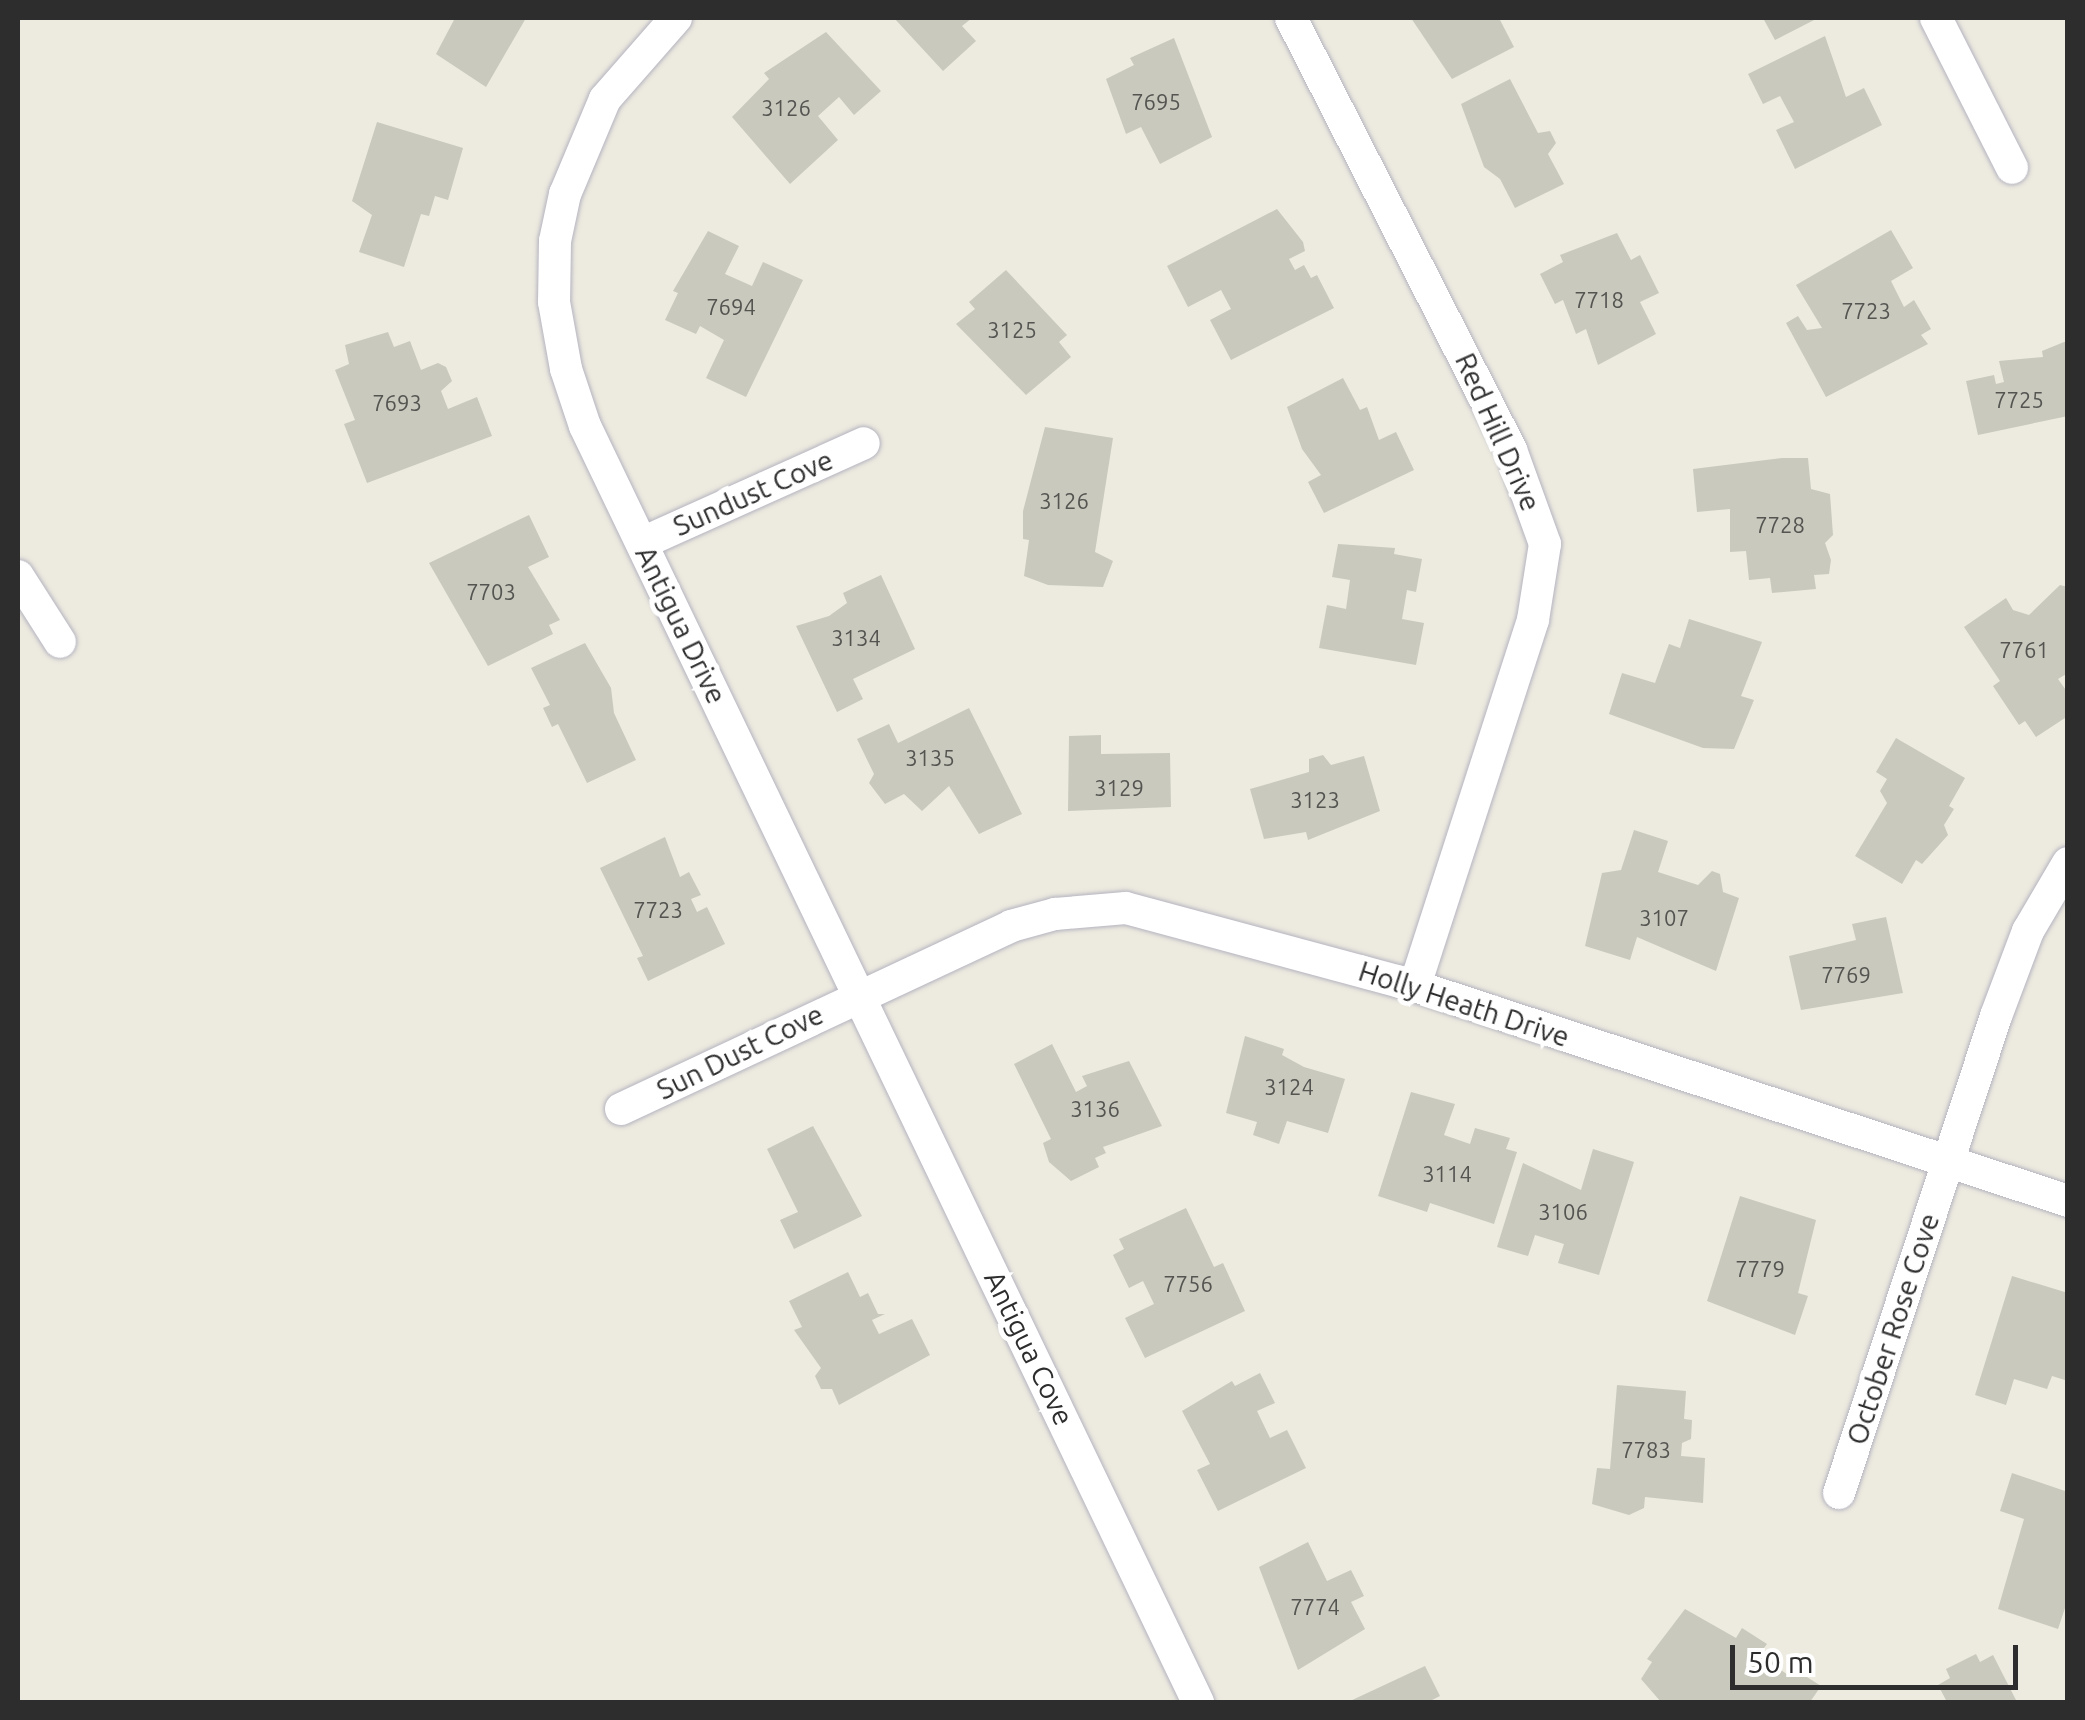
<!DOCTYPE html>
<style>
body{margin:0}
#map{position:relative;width:2085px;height:1720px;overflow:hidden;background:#edebe0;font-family:Ubuntu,sans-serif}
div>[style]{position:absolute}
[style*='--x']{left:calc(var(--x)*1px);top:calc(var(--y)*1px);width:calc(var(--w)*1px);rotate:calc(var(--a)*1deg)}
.building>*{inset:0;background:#c9c9be}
.roads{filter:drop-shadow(0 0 2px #b5b3bf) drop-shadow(0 0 2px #b5b3bf)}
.street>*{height:32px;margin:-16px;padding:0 16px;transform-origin:16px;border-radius:16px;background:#fff}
span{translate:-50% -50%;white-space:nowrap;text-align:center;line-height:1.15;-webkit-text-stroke:10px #fff;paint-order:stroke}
.number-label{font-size:22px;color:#545451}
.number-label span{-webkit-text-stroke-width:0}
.street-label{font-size:28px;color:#2d2d2d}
.frame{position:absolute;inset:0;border:20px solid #2d2d2d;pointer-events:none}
.scale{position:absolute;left:1730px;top:1645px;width:288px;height:45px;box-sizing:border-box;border:5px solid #2d2d2d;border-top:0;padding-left:12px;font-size:30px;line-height:35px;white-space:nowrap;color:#2d2d2d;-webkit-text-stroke:8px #fff;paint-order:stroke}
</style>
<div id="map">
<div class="building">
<div style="clip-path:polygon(455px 18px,526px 18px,486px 87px,436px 54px)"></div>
<div style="clip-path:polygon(894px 18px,972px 18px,962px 26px,976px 41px,943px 71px)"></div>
<div style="clip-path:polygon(1411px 18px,1499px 18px,1514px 47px,1452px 79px)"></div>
<div style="clip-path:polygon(1763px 18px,1818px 18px,1775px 40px)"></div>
<div style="clip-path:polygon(826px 32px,881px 91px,854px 115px,839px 97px,818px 116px,838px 140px,790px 184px,732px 117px,769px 79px,764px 73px)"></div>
<div style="clip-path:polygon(1825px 36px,1846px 97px,1864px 88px,1882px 125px,1795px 169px,1776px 130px,1794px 122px,1780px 96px,1763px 104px,1748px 74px)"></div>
<div style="clip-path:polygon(1174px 38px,1212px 137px,1160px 164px,1141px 127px,1126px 134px,1106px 79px,1134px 65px,1130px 58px)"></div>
<div style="clip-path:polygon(1510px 79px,1538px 133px,1550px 131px,1556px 143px,1548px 154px,1564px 184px,1515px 208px,1500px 179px,1484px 167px,1461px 104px)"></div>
<div style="clip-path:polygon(377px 122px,463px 148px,448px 200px,435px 196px,429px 216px,421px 214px,404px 267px,359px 252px,372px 215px,352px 201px)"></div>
<div style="clip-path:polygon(1277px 209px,1303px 242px,1305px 251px,1289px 259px,1295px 270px,1304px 265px,1311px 278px,1317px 275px,1334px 308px,1231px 360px,1210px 320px,1231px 309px,1221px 290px,1188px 307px,1167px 266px)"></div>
<div style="clip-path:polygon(1891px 230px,1913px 268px,1891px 281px,1904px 307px,1914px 300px,1931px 329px,1921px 335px,1928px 344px,1826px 397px,1786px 323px,1798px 316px,1807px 330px,1822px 328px,1796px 285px)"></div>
<div style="clip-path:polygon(708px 231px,739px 246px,725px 274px,752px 286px,763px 262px,803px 280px,746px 397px,706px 378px,724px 340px,700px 326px,696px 334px,665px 320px,678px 293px,673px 291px)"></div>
<div style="clip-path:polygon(1617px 233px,1631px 260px,1640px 255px,1659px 293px,1640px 302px,1656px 334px,1598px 365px,1586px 329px,1576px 334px,1563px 300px,1555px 304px,1540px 274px,1563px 262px,1560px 255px)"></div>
<div style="clip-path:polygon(1006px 270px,1067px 335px,1059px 342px,1071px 357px,1026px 395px,956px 324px,975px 309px,969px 302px)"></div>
<div style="clip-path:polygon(388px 332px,394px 347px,410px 341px,421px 370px,438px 363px,446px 367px,452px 381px,441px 391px,448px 409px,477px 397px,492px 436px,367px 483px,344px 424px,355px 420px,335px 370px,349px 364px,345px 345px)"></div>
<div style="clip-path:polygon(2064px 342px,2068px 342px,2068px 416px,1978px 435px,1966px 381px,1994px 375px,1996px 384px,2004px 382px,1999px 361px,2043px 357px,2042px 351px)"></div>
<div style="clip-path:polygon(1343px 378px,1360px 410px,1367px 407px,1379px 440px,1396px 432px,1414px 470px,1324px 513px,1308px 482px,1321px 475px,1302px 449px,1287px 407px)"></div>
<div style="clip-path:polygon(1045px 427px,1113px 438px,1095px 552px,1113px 561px,1103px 587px,1048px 585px,1024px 576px,1029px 540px,1023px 539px,1023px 511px)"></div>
<div style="clip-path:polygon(1782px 458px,1808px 458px,1811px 489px,1830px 494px,1833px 535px,1825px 543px,1831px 560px,1829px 574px,1814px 575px,1816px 589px,1772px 593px,1770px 578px,1749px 580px,1746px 551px,1730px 552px,1730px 509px,1697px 512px,1693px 469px)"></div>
<div style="clip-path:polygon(529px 515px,549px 557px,528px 567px,560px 620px,549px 625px,553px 634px,488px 666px,429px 563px)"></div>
<div style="clip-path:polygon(1338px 544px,1395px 548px,1394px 554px,1422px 559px,1416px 592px,1407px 590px,1402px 619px,1424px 623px,1416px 665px,1319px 648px,1327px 605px,1346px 609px,1350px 580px,1332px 577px)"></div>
<div style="clip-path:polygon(881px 575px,915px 649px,853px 679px,863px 699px,837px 712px,796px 626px,829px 616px,847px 603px,843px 593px)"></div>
<div style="clip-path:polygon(2060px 585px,2068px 587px,2068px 673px,2058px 679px,2068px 693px,2068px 716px,2036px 737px,2025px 721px,2019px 725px,1993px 686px,2000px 681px,1964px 627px,2006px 598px,2013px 610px,2029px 615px)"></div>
<div style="clip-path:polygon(1689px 619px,1762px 642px,1741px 696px,1754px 700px,1734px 749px,1703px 748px,1609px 714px,1622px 673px,1655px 683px,1669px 644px,1680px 648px)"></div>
<div style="clip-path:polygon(585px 643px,611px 688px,614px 713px,636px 760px,587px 783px,558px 724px,552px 727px,543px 708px,550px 705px,531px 668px)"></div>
<div style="clip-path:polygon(969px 708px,1022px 814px,979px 834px,949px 786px,922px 811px,904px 794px,885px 804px,869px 783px,874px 774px,857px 739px,889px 724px,898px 743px)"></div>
<div style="clip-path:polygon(1101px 735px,1101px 754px,1170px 753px,1171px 807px,1068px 811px,1069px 736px)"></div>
<div style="clip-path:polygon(1896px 738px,1965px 778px,1949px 806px,1954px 809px,1944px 825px,1948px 835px,1922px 864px,1916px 860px,1902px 884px,1855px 856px,1887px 803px,1880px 791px,1887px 779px,1876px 772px)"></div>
<div style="clip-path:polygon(1323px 755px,1331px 765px,1364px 756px,1380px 811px,1308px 840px,1306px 832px,1264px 839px,1250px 789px,1309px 772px,1309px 759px)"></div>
<div style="clip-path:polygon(1634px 830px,1668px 841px,1658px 872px,1698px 885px,1712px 871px,1720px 874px,1723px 892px,1739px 898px,1716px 971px,1637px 937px,1630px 960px,1585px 946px,1602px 873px,1621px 870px)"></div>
<div style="clip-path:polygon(665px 837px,680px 877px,689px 872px,701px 895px,691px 899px,697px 912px,707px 907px,725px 944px,648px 981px,637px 958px,643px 956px,600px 868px)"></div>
<div style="clip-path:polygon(1886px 917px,1903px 993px,1801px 1010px,1789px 956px,1856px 940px,1852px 924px)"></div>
<div style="clip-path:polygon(1245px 1036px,1284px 1049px,1282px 1055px,1304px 1067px,1345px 1079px,1328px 1133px,1287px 1121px,1279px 1144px,1253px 1135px,1257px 1122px,1226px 1113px)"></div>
<div style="clip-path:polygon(1052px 1044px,1076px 1092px,1087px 1086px,1082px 1076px,1129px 1061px,1162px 1126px,1103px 1147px,1106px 1153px,1095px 1158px,1099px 1167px,1071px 1181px,1049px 1162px,1043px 1143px,1051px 1139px,1014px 1064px)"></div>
<div style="clip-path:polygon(1411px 1092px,1455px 1104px,1444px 1135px,1470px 1144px,1475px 1128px,1510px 1138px,1506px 1149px,1517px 1152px,1494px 1224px,1430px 1203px,1427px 1212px,1378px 1196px)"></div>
<div style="clip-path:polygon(813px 1126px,862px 1216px,794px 1249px,780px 1220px,798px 1212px,767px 1149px)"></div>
<div style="clip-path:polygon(1593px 1149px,1634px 1162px,1599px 1275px,1558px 1263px,1564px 1244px,1535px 1235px,1528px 1256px,1497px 1247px,1523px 1163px,1581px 1190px)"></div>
<div style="clip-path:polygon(1740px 1196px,1816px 1220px,1798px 1293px,1808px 1296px,1795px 1335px,1707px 1301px)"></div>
<div style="clip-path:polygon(1186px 1208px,1214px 1267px,1223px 1263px,1245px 1311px,1145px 1358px,1125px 1318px,1154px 1304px,1143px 1281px,1129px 1288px,1113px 1255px,1124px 1249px,1119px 1239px)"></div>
<div style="clip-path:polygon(848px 1272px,860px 1297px,868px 1293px,878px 1314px,885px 1314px,872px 1320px,879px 1334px,912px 1319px,930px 1355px,839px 1405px,832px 1389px,821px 1389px,815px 1376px,821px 1368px,794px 1330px,802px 1327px,789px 1301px)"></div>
<div style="clip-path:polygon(2012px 1276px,2068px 1293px,2068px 1381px,2052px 1376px,2047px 1389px,2014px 1379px,2006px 1405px,1975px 1395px)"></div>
<div style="clip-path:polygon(1260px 1373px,1275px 1403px,1257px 1411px,1270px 1438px,1287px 1430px,1306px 1468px,1218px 1511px,1197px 1470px,1210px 1464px,1182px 1411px,1232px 1381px,1235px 1386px)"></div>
<div style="clip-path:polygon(1617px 1385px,1686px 1391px,1684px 1419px,1692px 1420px,1691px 1439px,1682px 1443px,1681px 1456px,1705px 1458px,1703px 1503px,1645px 1497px,1644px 1508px,1629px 1515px,1592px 1504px,1597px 1468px,1610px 1469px)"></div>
<div style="clip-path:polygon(2012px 1473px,2068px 1492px,2068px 1599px,2058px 1629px,1998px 1609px,2024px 1519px,2000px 1511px)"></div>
<div style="clip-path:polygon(1308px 1542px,1327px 1581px,1351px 1570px,1364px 1596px,1351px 1602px,1365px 1629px,1298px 1670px,1259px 1567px)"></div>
<div style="clip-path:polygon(1685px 1609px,1736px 1638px,1742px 1628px,1767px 1644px,1761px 1652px,1781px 1670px,1788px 1675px,1793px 1668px,1821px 1686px,1810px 1702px,1661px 1702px,1641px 1679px,1652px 1662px,1647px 1659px)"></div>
<div style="clip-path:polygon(1976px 1654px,1980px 1662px,1993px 1655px,2017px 1702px,1947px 1702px,1938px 1685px,1950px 1678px,1946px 1669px)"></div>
<div style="clip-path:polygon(1425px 1666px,1440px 1696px,1428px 1702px,1348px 1702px)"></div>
</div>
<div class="roads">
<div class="street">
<div style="--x:676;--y:18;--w:108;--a:131.2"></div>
<div style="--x:605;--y:99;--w:103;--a:112.8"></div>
<div style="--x:565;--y:194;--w:48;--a:102"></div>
<div style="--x:555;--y:241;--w:61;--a:90.9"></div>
<div style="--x:554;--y:302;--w:68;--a:79.8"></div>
<div style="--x:566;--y:369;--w:60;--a:71.6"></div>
<div style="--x:585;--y:426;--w:1416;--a:64.34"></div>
<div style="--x:1291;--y:18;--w:485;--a:63"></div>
<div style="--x:1511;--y:450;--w:100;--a:70.1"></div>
<div style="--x:1545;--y:544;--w:77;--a:99"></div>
<div style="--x:1533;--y:620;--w:385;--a:107.9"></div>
<div style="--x:1936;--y:18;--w:168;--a:63.1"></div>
<div style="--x:642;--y:543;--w:243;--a:-24.2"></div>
<div style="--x:18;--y:576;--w:78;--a:57.5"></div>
<div style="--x:621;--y:1109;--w:431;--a:-25.1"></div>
<div style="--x:1011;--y:926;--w:46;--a:-15.3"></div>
<div style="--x:1055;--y:914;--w:71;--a:-4.8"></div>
<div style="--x:1126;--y:908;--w:299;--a:15.1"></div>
<div style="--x:1415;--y:986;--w:687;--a:18.22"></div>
<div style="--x:1839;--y:1493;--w:502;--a:-71.78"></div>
<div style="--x:1996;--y:1016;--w:91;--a:-69.4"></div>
<div style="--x:2028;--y:931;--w:79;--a:-59.5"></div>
</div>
</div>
<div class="number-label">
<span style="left:1156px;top:102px">7695</span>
<span style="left:786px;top:108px">3126</span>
<span style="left:1599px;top:300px">7718</span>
<span style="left:731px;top:307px">7694</span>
<span style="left:1866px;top:311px">7723</span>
<span style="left:1012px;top:330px">3125</span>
<span style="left:2019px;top:400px">7725</span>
<span style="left:397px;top:403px">7693</span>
<span style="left:1064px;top:501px">3126</span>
<span style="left:1780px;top:525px">7728</span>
<span style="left:491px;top:592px">7703</span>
<span style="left:856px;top:638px">3134</span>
<span style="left:2024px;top:650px">7761</span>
<span style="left:930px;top:758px">3135</span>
<span style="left:1119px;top:788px">3129</span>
<span style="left:1315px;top:800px">3123</span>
<span style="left:658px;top:910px">7723</span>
<span style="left:1664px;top:918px">3107</span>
<span style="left:1846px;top:975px">7769</span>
<span style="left:1289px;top:1087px">3124</span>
<span style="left:1095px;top:1109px">3136</span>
<span style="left:1447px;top:1174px">3114</span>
<span style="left:1563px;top:1212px">3106</span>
<span style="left:1760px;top:1269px">7779</span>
<span style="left:1188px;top:1284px">7756</span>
<span style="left:1646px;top:1450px">7783</span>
<span style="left:1315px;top:1607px">7774</span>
</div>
<div class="street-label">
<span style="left:1498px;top:432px;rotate:66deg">Red Hill Drive</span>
<span style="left:753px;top:493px;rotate:-24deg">Sundust Cove</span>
<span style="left:681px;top:625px;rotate:64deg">Antigua Drive</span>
<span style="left:1464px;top:1004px;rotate:18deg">Holly Heath Drive</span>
<span style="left:740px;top:1052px;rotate:-26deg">Sun Dust Cove</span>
<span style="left:1893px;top:1329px;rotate:-72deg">October Rose Cove</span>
<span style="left:1029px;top:1348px;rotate:64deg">Antigua Cove</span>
</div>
<div class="frame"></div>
<div class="scale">50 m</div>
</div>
